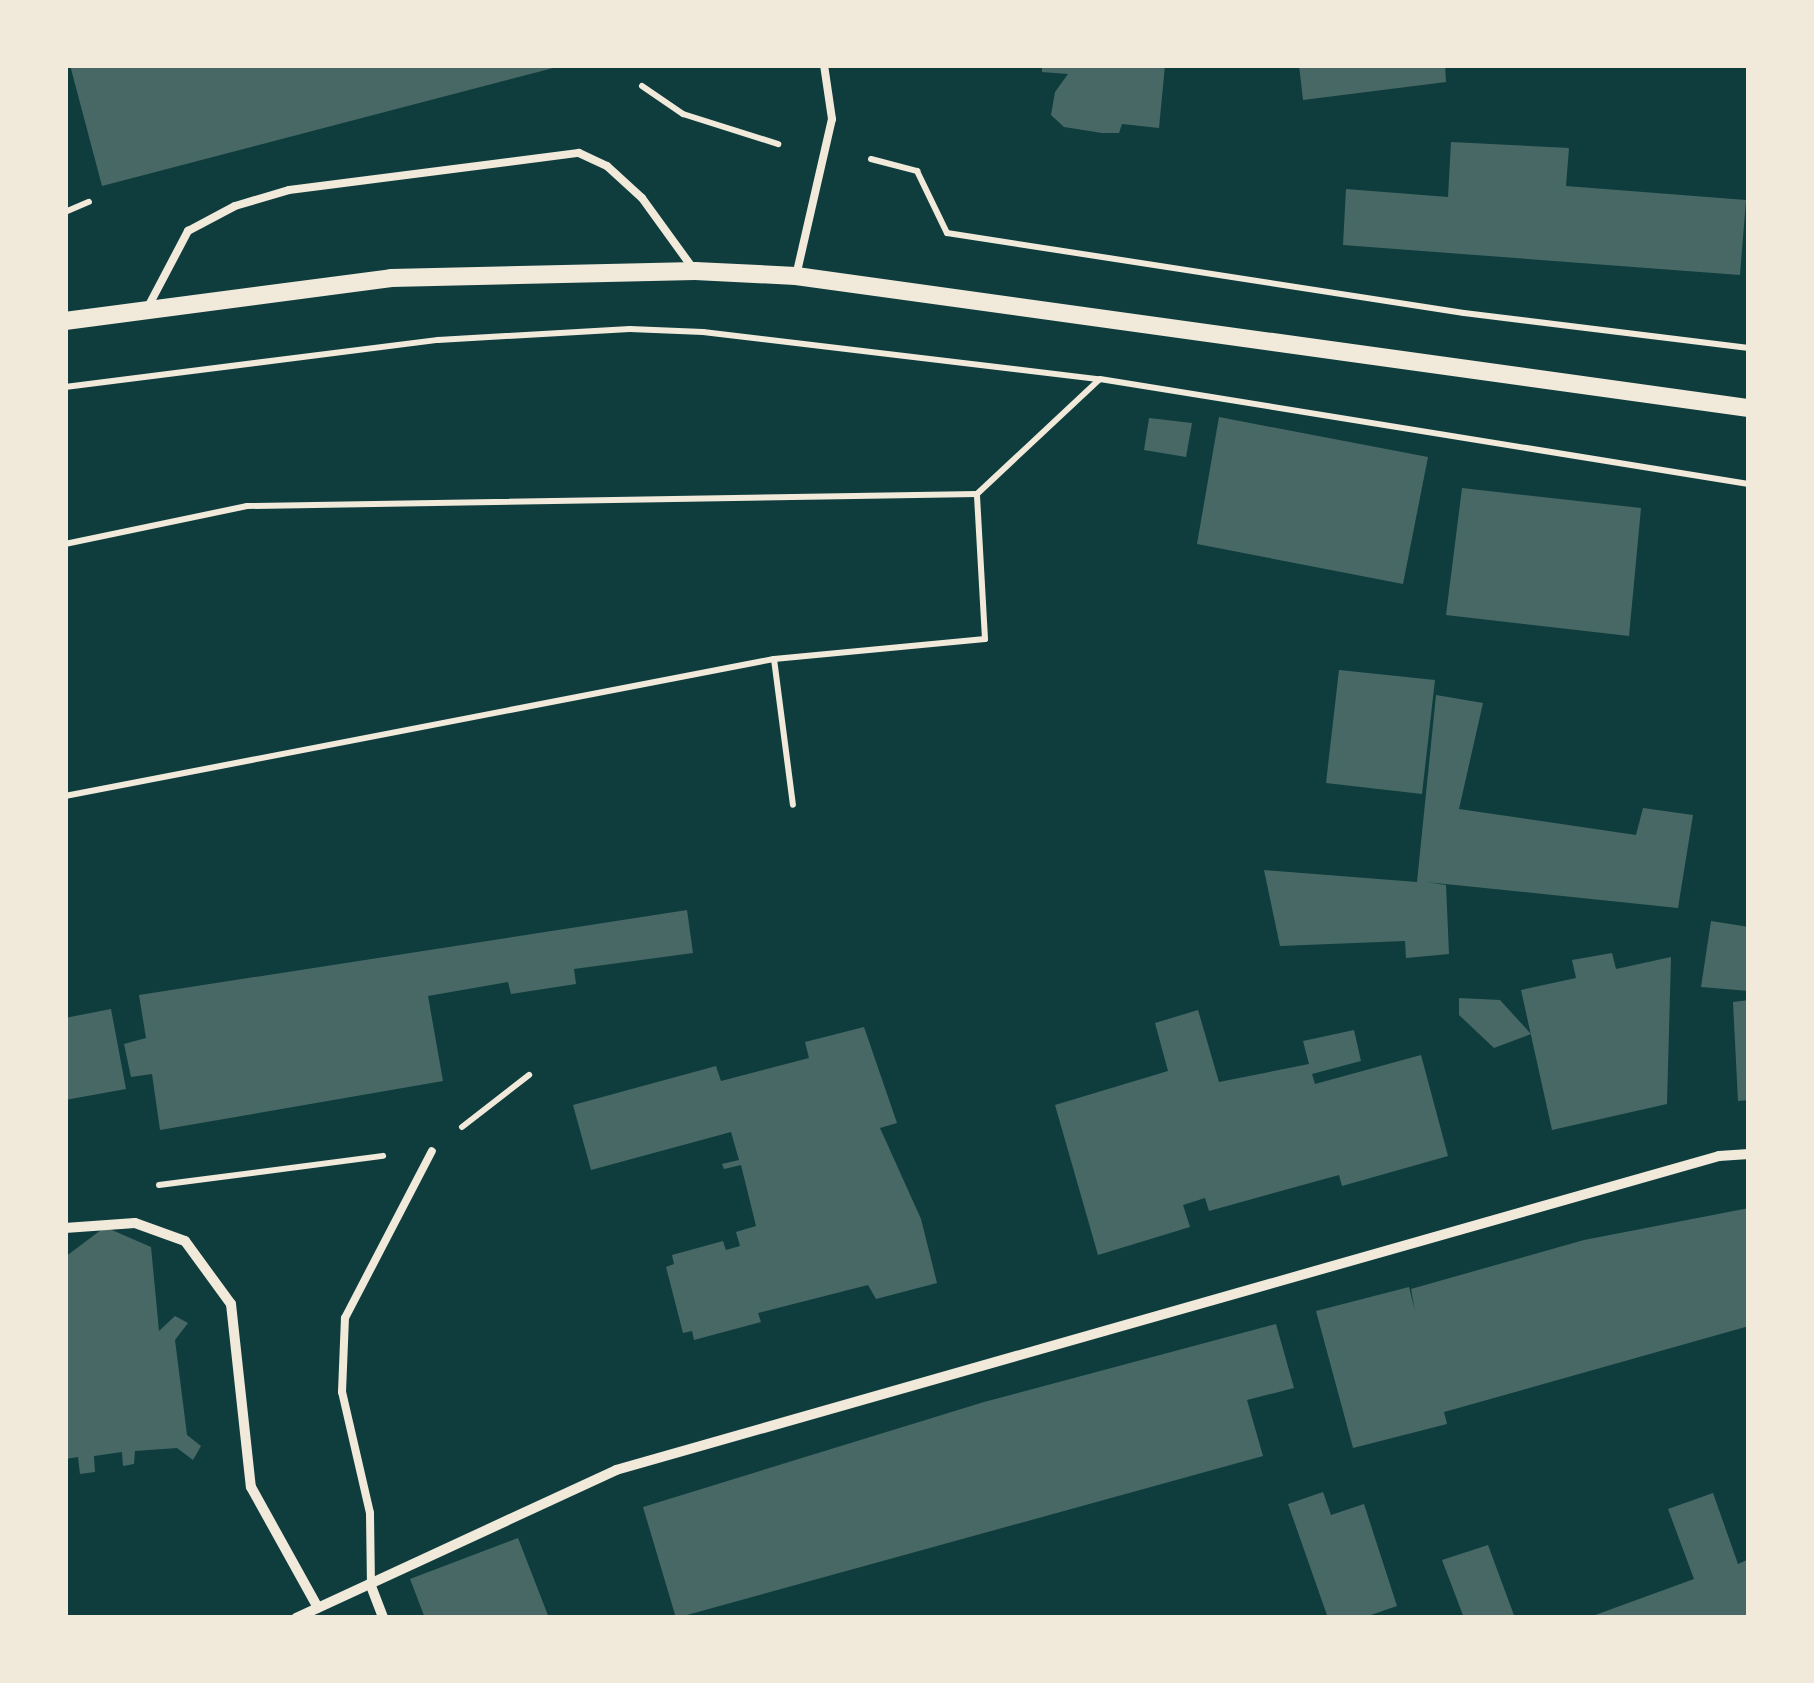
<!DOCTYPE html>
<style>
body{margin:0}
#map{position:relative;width:1814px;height:1683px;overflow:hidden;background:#0f3d3e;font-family:Montserrat,sans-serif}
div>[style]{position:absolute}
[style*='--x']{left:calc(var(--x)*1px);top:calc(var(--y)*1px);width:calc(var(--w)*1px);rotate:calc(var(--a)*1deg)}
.building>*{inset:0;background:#486865}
.path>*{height:6px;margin:-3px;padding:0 3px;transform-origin:3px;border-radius:3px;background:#f1e9da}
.service>*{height:8px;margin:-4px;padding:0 4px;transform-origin:4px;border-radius:4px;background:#f1e9da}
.minor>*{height:10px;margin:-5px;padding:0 5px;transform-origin:5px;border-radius:5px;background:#f1e9da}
.tertiary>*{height:18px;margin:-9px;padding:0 9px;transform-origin:9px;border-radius:9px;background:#f1e9da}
span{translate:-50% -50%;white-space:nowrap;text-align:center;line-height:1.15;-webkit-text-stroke:10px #f1e9da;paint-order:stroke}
.frame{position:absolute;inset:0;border:68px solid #f1e9da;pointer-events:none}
</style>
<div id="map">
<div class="building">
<div style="clip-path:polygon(70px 65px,561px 65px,561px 66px,102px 186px)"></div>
<div style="clip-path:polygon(1042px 65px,1165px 65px,1159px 128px,1122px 124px,1119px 133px,1102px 133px,1064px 127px,1051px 115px,1055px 92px,1068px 74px,1042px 72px)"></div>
<div style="clip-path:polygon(1299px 65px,1445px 65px,1446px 82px,1303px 100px)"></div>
<div style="clip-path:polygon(1451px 142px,1569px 148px,1566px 186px,1746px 200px,1740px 275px,1343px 245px,1346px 189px,1448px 197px)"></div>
<div style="clip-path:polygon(1219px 417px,1428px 457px,1403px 584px,1197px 544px)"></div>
<div style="clip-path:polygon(1149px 418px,1192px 423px,1186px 457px,1144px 450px)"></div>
<div style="clip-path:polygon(1462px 488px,1641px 508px,1629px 636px,1446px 615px)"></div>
<div style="clip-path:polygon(1339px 670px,1435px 680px,1422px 794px,1326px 783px)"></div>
<div style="clip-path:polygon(1436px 695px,1483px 703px,1459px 809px,1636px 835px,1643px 808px,1693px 815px,1678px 908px,1426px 882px,1446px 885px,1449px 954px,1406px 958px,1405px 941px,1280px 946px,1264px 870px,1417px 882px)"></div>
<div style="clip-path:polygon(687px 910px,693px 953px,574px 969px,576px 984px,511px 994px,508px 982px,428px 996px,443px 1081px,160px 1130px,152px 1074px,131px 1077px,124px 1044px,146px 1038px,139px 995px)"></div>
<div style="clip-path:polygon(1711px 921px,1749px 927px,1749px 991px,1701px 987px)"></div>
<div style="clip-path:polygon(1612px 953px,1616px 969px,1671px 957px,1667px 1104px,1552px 1130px,1521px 990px,1576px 978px,1572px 960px)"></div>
<div style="clip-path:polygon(1459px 998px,1500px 1000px,1531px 1034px,1494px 1048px,1459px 1015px)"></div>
<div style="clip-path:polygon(1749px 1000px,1749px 1100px,1738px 1101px,1733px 1002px)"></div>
<div style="clip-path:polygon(111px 1009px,126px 1089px,65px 1100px,65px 1018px)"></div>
<div style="clip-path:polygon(1198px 1010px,1219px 1082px,1309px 1064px,1303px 1041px,1354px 1030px,1361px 1061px,1312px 1074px,1315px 1084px,1421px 1055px,1448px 1156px,1342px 1186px,1339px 1175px,1209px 1211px,1205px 1198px,1183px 1205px,1190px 1227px,1098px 1255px,1055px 1105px,1168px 1071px,1155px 1023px)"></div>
<div style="clip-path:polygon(864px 1027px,897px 1123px,880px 1128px,921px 1219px,937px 1283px,876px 1299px,868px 1285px,758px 1313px,761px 1322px,694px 1340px,692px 1331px,683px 1333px,666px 1267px,674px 1264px,672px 1255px,723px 1241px,726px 1250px,740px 1246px,736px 1232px,756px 1226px,741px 1165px,724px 1169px,722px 1164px,739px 1160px,731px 1132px,591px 1170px,573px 1105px,716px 1066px,721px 1081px,809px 1058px,805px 1042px)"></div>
<div style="clip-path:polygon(1749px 1208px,1749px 1326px,1444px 1412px,1447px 1424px,1353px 1448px,1316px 1311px,1409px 1287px,1415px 1311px,1411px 1289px,1584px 1240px)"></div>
<div style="clip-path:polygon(105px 1227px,151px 1247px,159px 1331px,175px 1316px,188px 1323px,175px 1340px,187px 1435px,201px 1446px,193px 1460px,177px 1448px,135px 1451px,134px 1464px,123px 1466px,122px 1452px,94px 1456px,95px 1472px,80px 1474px,78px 1457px,65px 1459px,65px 1257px)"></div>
<div style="clip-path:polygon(1276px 1324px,1294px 1388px,1247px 1400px,1263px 1456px,676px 1618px,643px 1507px,984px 1402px)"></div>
<div style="clip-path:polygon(1323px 1492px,1331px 1515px,1364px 1504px,1397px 1606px,1362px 1618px,1328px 1618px,1288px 1504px)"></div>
<div style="clip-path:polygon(1713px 1493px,1738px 1564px,1749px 1559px,1749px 1618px,1587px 1618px,1694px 1579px,1668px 1509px)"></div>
<div style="clip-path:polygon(518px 1538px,549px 1618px,425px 1618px,410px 1579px)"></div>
<div style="clip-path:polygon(1488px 1545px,1515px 1618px,1464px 1618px,1442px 1560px)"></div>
</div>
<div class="path">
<div style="--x:642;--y:86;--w:50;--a:34.3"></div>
<div style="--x:683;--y:114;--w:100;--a:17.5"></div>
<div style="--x:871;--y:159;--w:48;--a:14.6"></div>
<div style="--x:917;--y:171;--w:69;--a:64.2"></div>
<div style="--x:947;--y:233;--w:523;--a:8.8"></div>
<div style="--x:1464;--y:313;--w:287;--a:7"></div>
<div style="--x:65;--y:212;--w:26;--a:-23"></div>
<div style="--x:65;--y:387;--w:376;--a:-7.2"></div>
<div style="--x:438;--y:340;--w:192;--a:-3.3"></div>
<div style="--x:630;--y:329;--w:73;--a:2.4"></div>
<div style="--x:703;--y:332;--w:400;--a:6.8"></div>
<div style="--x:1100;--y:379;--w:657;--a:9.19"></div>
<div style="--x:65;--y:544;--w:186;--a:-11.8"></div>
<div style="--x:247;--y:506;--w:730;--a:-0.94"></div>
<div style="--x:774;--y:659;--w:147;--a:82.6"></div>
<div style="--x:65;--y:796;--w:722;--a:-10.94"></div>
<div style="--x:774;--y:659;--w:212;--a:-5.4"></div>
<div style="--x:985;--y:639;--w:145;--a:-93.2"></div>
<div style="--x:977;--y:494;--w:167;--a:-43.1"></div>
<div style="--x:462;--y:1127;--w:85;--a:-37.8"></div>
<div style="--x:159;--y:1185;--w:226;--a:-7.4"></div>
</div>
<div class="service">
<div style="--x:796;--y:276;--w:161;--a:-77.1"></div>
<div style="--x:832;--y:119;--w:55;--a:-98.4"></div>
<div style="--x:149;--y:305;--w:84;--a:-62.2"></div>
<div style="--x:188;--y:231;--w:53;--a:-28"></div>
<div style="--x:235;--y:206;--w:56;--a:-16.5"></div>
<div style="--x:289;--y:190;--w:292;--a:-7.3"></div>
<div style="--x:579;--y:153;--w:31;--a:25"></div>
<div style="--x:607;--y:166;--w:47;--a:42.4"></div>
<div style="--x:642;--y:198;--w:85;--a:54.1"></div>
<div style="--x:371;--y:1586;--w:73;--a:-90.8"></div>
<div style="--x:370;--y:1513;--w:124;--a:-103"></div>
<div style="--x:342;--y:1392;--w:74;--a:-87.7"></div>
<div style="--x:345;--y:1318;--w:188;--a:-62.5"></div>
</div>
<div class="minor">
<div style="--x:65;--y:1228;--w:70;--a:-4.1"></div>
<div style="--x:135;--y:1223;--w:53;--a:19.8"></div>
<div style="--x:185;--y:1241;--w:78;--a:53.9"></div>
<div style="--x:231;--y:1304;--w:184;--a:83.8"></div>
<div style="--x:251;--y:1487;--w:138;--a:61"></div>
<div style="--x:371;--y:1586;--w:34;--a:69"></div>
<div style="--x:296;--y:1618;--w:353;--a:-24.8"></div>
<div style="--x:616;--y:1470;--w:1147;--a:-15.89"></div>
<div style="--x:1719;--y:1156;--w:30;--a:-4"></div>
</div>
<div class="tertiary">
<div style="--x:65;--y:321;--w:329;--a:-7.5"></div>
<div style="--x:391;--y:278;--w:304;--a:-1.3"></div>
<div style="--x:695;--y:271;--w:101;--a:2.8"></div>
<div style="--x:796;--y:276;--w:962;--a:7.89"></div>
</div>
<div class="frame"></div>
</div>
